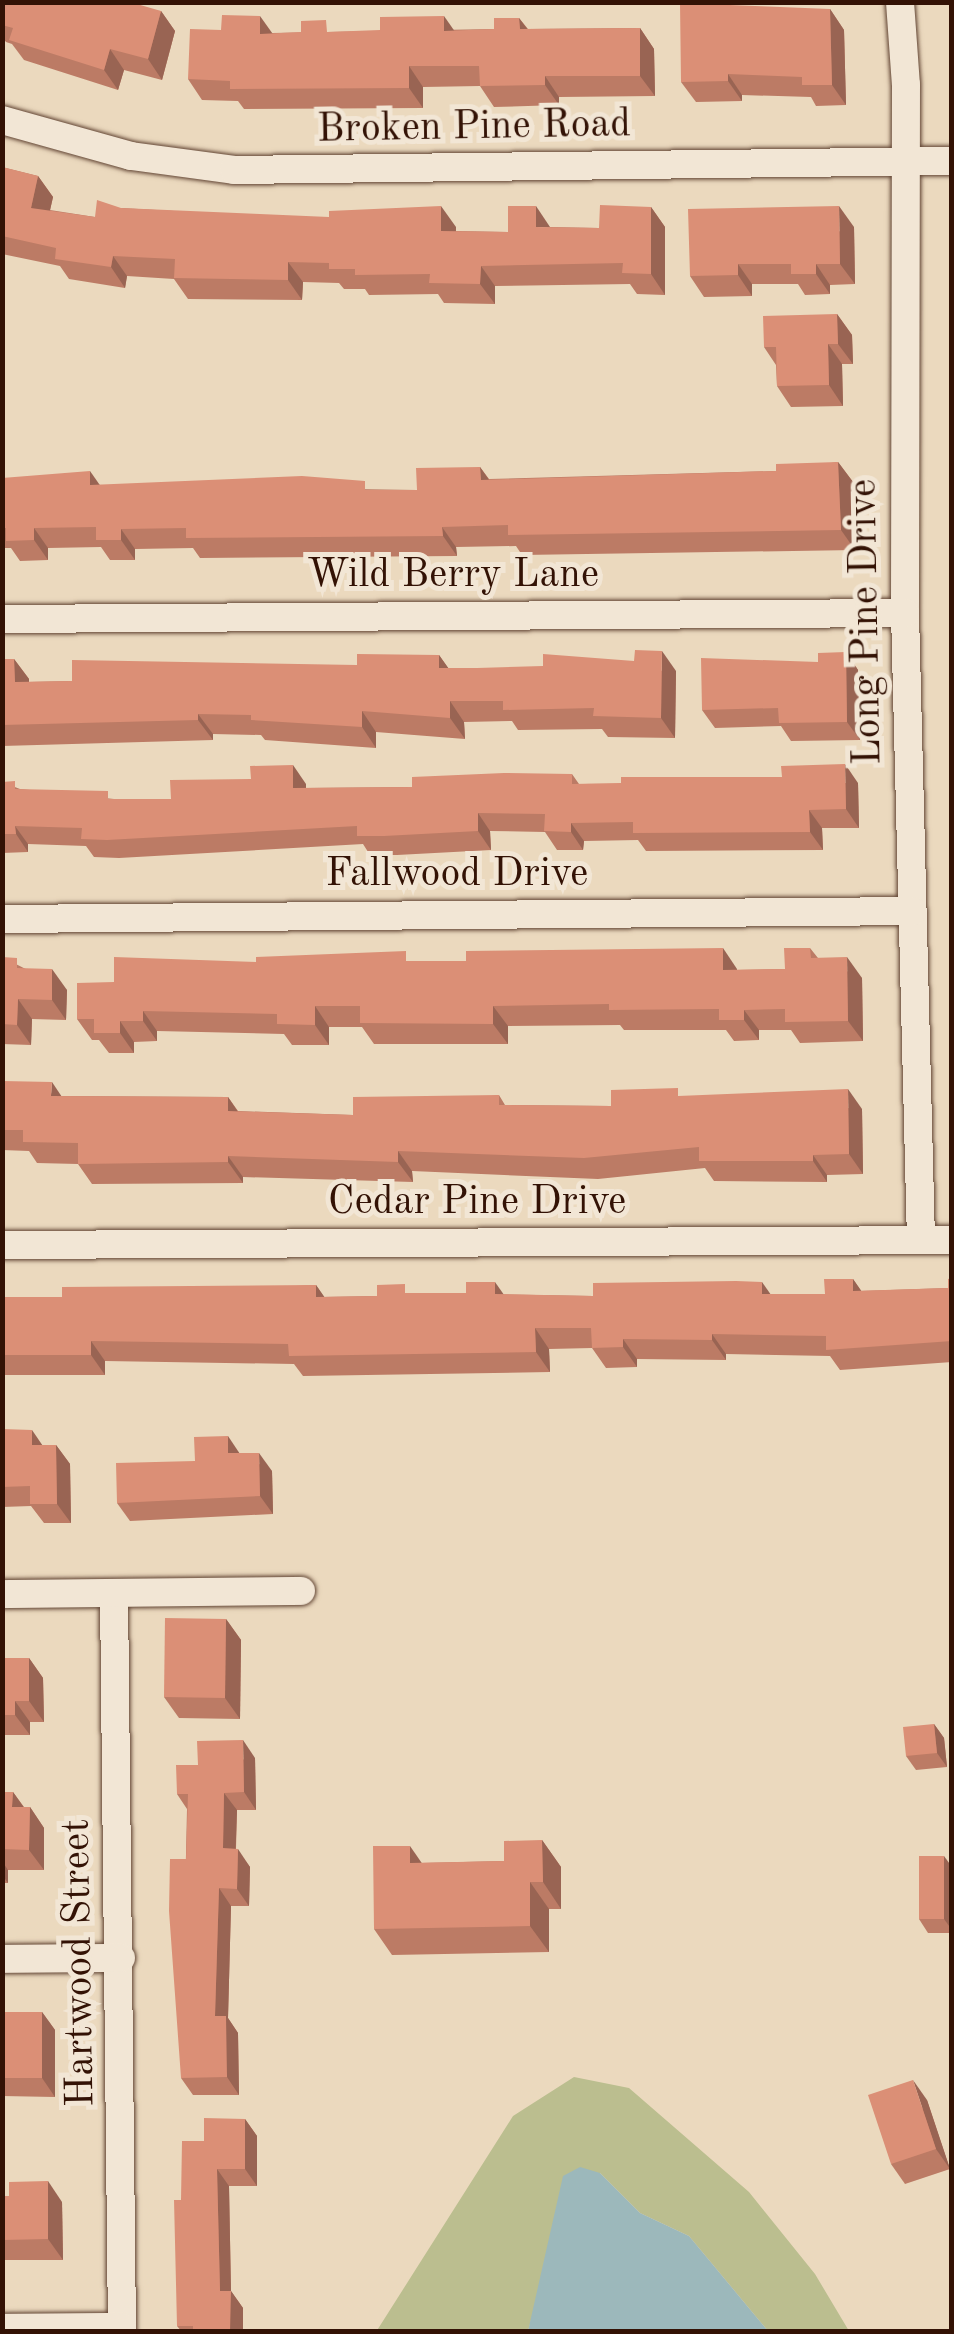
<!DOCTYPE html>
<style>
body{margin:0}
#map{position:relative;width:954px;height:2334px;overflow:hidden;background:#ebd9be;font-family:"Old Standard TT",serif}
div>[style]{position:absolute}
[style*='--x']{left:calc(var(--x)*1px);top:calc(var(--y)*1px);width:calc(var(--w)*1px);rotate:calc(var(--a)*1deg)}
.green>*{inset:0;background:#bbbe8f}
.water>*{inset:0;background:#9cb8bb}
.roads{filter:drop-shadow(0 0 2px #614433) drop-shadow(0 0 2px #614433)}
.street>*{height:28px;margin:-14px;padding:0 14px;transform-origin:14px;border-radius:14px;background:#f2e6d5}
.wall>*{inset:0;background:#bc7b65}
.shaded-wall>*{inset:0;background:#996453}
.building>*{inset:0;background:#db8f76}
span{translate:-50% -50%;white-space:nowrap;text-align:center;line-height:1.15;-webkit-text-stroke:10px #f2e6d5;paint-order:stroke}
.street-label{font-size:40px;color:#331205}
.frame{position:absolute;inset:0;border:5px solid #331205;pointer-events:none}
</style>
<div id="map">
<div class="green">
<div style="clip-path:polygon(574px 2077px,629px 2088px,749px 2192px,815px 2274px,849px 2331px,768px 2331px,689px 2236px,640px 2213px,600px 2173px,547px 2264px,528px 2331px,376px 2332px,513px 2116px)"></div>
</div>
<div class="water">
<div style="clip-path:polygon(580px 2167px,600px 2173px,640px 2213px,689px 2236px,768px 2331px,528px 2331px,563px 2176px)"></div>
</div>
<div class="roads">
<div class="street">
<div style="--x:900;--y:2;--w:83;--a:85.9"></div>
<div style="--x:906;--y:85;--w:528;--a:90.11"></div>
<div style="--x:905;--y:613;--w:627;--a:88.54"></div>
<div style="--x:2;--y:120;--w:134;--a:15.6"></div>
<div style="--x:131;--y:156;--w:104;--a:7.7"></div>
<div style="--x:234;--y:170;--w:718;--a:-0.72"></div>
<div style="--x:2;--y:619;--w:903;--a:-0.38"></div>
<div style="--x:2;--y:919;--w:910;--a:-0.5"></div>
<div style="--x:2;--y:1245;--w:950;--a:-0.3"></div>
<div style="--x:114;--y:1593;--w:739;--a:89.38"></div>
<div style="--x:2;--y:1594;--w:299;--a:-0.6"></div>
<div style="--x:2;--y:1959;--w:119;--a:-0.5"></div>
<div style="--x:2;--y:2328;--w:120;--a:-0.5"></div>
</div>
</div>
<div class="wall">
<div style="clip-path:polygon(2px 2px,161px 11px,175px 31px,162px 80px,124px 70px,118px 90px,24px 60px,12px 44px,6px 42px,2px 37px)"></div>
<div style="clip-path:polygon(830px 9px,844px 30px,846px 105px,816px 106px,811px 97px,742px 95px,742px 101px,696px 102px,681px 82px)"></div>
<div style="clip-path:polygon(519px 18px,528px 29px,640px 28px,654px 49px,655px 96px,559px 97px,559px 105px,494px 107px,480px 86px,423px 87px,423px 108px,244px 109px,238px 101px,202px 100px,188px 79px,221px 30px,272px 33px,494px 29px)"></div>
<div style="clip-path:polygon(2px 167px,38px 176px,53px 197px,50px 210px,95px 217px,121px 208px,456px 227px,456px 231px,508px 232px,550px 227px,599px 228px,651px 207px,665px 227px,665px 295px,637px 294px,630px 284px,495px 286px,495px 304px,444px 303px,438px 294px,369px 295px,365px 289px,344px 289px,339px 283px,303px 282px,302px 300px,188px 299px,174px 279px,127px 276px,125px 288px,69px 279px,60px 266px,2px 254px)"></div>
<div style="clip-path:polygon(854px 227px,855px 284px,830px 285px,830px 294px,805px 295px,798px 284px,752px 284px,752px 296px,704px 297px,690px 276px)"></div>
<div style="clip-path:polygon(837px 314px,852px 335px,853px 364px,842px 364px,843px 406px,791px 407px,777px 386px,776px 365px,764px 347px)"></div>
<div style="clip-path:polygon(838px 462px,853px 482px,855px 550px,522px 555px,516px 546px,456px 547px,457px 556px,200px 558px,193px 548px,135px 549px,135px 560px,110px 560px,101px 547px,48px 548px,48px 560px,20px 561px,11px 548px,2px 548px,2px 478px,99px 485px,417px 490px,480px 467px,489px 479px,776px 471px)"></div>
<div style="clip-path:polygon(846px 652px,858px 670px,860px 740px,791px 741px,781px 726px,715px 728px,702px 710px,818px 662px)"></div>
<div style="clip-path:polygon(439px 655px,448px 668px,676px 671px,675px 738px,608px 737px,602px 729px,518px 730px,512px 721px,464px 722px,465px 739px,376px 732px,376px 748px,265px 740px,261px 735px,213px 734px,213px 740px,2px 746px,2px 659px,14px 659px,29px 679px,29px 682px,72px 681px,357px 665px)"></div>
<div style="clip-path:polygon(572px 774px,579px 784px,858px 783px,859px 828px,822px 828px,823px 850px,646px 851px,638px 840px,584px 841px,583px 850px,557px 850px,545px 832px,490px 831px,491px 850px,397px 855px,370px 855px,363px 844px,119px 858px,94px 857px,86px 846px,28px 844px,28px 852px,2px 853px,2px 782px,20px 789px,114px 799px,171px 799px,306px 784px,306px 788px,412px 787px)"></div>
<div style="clip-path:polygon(810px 948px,818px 958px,862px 978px,863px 1041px,800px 1043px,791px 1030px,759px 1030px,759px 1040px,734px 1041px,726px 1030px,624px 1030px,620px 1025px,508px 1026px,508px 1044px,374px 1044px,362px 1027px,329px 1027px,329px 1045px,292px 1045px,284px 1034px,157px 1031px,157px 1041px,134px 1042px,134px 1053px,109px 1053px,99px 1040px,92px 1040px,77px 1019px,114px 982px,256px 962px,412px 961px,737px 970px,785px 969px)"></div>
<div style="clip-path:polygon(2px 957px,67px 990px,66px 1020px,32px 1019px,31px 1045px,2px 1044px)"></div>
<div style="clip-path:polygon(2px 1081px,61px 1096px,228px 1097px,238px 1111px,353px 1115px,499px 1095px,505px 1105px,611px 1106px,684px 1096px,862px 1109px,863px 1174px,827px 1175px,827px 1182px,714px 1181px,705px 1168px,598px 1179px,412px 1171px,413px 1182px,243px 1177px,243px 1183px,92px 1184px,78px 1164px,37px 1163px,29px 1151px,2px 1150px)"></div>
<div style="clip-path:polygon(952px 1278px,952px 1362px,840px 1370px,830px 1356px,726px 1354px,726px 1360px,637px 1359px,637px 1367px,606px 1368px,592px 1348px,549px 1349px,550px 1372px,303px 1376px,294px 1364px,105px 1361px,105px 1375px,2px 1375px,2px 1297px,62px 1297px,316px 1285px,324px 1297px,377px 1296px,412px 1293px,593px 1296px,825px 1294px,853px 1279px,861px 1291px,948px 1288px)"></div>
<div style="clip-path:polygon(2px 1429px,42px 1445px,56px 1445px,70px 1464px,71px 1523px,44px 1523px,31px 1506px,2px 1507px)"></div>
<div style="clip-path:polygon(239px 1453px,272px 1471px,273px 1514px,130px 1521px,117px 1503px,195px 1461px)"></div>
<div style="clip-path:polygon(226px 1619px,241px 1640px,240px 1719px,179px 1718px,164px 1697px)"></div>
<div style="clip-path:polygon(2px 1658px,29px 1658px,43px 1678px,44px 1722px,30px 1722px,30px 1735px,2px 1735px)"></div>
<div style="clip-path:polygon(934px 1724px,944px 1738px,947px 1767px,916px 1770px,906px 1756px)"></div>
<div style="clip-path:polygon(255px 1758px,256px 1810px,237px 1810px,236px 1849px,250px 1867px,249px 1906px,231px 1906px,228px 2018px,238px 2033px,239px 2095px,193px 2095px,181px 2078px,187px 1809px,177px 1794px,198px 1765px)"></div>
<div style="clip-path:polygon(2px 1792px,13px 1792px,24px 1807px,30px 1807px,44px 1828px,44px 1870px,8px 1870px,8px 1883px,2px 1883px)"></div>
<div style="clip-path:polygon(542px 1840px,561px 1867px,561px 1909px,549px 1909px,549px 1952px,392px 1955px,374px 1929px,422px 1863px,504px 1861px)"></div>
<div style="clip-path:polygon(952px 1867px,952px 1933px,928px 1933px,919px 1919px)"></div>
<div style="clip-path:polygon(3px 2012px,42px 2012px,55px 2030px,55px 2097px,2px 2096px)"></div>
<div style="clip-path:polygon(927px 2100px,950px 2169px,905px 2184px,891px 2164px)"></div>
<div style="clip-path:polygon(245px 2119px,257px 2136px,257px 2186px,229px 2186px,231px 2291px,243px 2308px,243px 2332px,182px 2332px,177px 2326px,181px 2200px,204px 2141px)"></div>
<div style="clip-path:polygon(2px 2196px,62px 2202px,63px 2260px,2px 2260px)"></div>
</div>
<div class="shaded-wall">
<div style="clip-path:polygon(830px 9px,844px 30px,846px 105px,832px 85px)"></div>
<div style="clip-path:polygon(161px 11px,175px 31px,162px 80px,148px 59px)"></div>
<div style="clip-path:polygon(260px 16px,275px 37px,260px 34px)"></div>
<div style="clip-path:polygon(444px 16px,458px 36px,444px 31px)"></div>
<div style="clip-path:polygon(519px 18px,534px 38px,520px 29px)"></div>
<div style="clip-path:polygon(640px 28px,654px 49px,655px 96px,640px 76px)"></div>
<div style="clip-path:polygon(110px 49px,124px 70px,118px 90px,104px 70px)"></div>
<div style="clip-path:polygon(409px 66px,423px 87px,423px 108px,409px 88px)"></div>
<div style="clip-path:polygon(728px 74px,742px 95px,742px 101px,728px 81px)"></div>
<div style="clip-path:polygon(545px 76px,559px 97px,559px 105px,545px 85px)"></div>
<div style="clip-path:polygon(38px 176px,53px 197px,46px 228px,31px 208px)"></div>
<div style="clip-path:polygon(441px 206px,456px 227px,455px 252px,441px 231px)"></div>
<div style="clip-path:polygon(536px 206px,550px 227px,536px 227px)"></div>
<div style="clip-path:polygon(839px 206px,854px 227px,855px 284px,840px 264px)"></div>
<div style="clip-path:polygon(651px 207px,665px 227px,665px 295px,651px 274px)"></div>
<div style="clip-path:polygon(113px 256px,127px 276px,125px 288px,111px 267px)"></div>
<div style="clip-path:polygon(288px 262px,303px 282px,302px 300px,288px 280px)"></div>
<div style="clip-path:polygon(738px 264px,752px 284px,752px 296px,738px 275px)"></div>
<div style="clip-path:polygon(816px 264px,830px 285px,830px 294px,816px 274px)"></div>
<div style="clip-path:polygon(481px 266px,495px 286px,495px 304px,480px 284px)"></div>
<div style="clip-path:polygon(837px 314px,852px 335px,853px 364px,838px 344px)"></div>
<div style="clip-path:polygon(828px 344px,842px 364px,843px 406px,829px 385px)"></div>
<div style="clip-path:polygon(838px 462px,853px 482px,855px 550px,841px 530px)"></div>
<div style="clip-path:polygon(480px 467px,494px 487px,481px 480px)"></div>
<div style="clip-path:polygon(90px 471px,104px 491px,90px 485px)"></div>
<div style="clip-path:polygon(442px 527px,456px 547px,457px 556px,443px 536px)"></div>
<div style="clip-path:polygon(34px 528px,48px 548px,48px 560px,34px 540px)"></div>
<div style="clip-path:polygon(121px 529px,135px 549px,135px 560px,121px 540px)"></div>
<div style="clip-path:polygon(662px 651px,676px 671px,675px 738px,661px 718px)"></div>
<div style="clip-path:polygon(846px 652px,858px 670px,860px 740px,847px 722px)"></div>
<div style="clip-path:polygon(439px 655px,454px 676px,439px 668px)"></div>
<div style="clip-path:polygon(14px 659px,29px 679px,29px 702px,15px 682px)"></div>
<div style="clip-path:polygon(450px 701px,464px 722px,465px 739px,450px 718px)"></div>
<div style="clip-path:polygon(362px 711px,376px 732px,376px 748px,362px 727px)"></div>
<div style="clip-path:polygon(198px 714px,213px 734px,213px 740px,198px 720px)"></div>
<div style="clip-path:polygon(845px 764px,858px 783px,859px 828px,846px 809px)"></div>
<div style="clip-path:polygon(293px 765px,306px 784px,306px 806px,293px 788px)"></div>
<div style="clip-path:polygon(809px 810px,822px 828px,823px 850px,810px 832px)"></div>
<div style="clip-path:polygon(478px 813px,490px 831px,491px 850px,478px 831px)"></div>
<div style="clip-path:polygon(571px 823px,584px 841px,583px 850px,571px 832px)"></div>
<div style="clip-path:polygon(15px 826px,28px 844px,28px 852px,16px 834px)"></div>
<div style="clip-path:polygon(723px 948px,737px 969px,738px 990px,723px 970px)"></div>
<div style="clip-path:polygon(847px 957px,862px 978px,863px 1041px,848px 1021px)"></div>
<div style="clip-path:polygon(52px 969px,67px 990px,66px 1020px,52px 1000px)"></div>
<div style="clip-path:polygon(18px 999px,32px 1019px,31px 1045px,17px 1025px)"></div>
<div style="clip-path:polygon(315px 1006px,329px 1027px,329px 1045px,315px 1025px)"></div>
<div style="clip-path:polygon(493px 1006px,508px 1026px,508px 1044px,493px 1024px)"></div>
<div style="clip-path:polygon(744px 1010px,759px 1030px,759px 1040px,744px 1020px)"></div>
<div style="clip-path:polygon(143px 1011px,157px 1031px,157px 1041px,143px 1021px)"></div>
<div style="clip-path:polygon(120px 1021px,134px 1042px,134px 1053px,120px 1033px)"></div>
<div style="clip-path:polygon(52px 1082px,66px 1103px,51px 1096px)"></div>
<div style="clip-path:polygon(848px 1089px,862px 1109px,863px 1174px,849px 1154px)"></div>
<div style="clip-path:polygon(228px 1097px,242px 1118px,228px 1111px)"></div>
<div style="clip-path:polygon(398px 1151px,412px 1171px,413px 1182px,398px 1162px)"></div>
<div style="clip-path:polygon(813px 1155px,827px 1175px,827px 1182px,813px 1161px)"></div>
<div style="clip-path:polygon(228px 1156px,243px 1177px,243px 1183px,228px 1162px)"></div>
<div style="clip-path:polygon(853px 1279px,867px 1299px,853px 1291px)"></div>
<div style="clip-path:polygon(495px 1282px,509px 1302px,495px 1294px)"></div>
<div style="clip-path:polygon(762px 1282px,776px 1302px,762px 1294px)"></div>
<div style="clip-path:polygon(316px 1285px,330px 1305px,316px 1297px)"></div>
<div style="clip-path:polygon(535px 1328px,549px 1349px,550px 1372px,536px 1352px)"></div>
<div style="clip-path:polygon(712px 1334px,726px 1354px,726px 1360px,712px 1340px)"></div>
<div style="clip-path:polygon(623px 1339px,637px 1359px,637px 1367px,623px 1347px)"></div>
<div style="clip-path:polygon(91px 1341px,105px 1361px,105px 1375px,91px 1355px)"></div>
<div style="clip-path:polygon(32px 1430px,45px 1449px,32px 1445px)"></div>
<div style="clip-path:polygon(228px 1436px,240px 1454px,228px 1453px)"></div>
<div style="clip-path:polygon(56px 1445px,70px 1464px,71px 1523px,57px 1504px)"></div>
<div style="clip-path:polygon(259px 1453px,272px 1471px,273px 1514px,260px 1496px)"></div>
<div style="clip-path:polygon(226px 1619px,241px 1640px,240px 1719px,225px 1698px)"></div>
<div style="clip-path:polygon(29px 1658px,43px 1678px,44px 1722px,29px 1701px)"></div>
<div style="clip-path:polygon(15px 1701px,30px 1722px,30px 1735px,15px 1715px)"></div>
<div style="clip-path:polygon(934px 1724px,944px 1738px,947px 1767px,937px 1753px)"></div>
<div style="clip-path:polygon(243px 1740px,255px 1758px,256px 1810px,244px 1792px)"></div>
<div style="clip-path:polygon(13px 1792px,27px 1812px,12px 1807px)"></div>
<div style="clip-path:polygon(224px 1793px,237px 1810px,235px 1866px,223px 1848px)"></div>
<div style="clip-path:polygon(30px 1807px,44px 1828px,44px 1870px,29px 1850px)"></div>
<div style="clip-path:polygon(542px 1840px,561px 1867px,561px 1909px,543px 1882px)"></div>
<div style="clip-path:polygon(410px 1846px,428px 1872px,410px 1863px)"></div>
<div style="clip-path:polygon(238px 1849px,250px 1867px,249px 1906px,237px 1889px)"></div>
<div style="clip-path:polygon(944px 1856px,952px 1867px,952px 1930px,944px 1919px)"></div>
<div style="clip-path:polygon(2px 1861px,8px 1870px,8px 1883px,2px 1875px)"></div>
<div style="clip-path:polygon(530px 1882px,549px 1909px,549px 1952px,530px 1926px)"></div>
<div style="clip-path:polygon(219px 1888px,231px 1906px,228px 2018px,238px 2033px,239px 2095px,227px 2077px,215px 2016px)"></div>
<div style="clip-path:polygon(42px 2012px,55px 2030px,55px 2097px,42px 2078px)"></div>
<div style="clip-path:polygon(913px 2080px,927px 2100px,950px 2169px,936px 2149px)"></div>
<div style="clip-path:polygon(245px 2119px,257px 2136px,257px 2186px,245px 2169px)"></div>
<div style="clip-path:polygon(217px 2169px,229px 2186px,231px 2293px,231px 2291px,243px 2308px,243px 2332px,230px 2332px,220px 2291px)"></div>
<div style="clip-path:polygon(48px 2181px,62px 2202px,63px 2260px,48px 2239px)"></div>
</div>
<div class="building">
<div style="clip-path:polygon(2px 2px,130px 2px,161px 11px,148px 59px,110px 49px,104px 70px,9px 40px,13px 28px,2px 25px)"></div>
<div style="clip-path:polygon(680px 3px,830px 9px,832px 85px,802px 85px,802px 77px,728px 74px,728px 81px,681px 82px)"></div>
<div style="clip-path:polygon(222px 15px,260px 16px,260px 34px,301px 32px,301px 21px,326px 20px,327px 32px,380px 30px,380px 17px,444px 16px,444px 31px,494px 29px,494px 18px,519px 18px,520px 29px,640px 28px,640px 76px,545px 76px,545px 85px,480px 86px,479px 66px,409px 66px,409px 88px,230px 89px,230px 81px,188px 79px,190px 29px,221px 30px)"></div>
<div style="clip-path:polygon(2px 167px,38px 176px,31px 208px,95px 217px,97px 200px,121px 208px,329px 217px,329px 211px,441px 206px,441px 231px,508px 232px,508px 206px,536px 206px,536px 227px,599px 228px,600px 205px,651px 207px,651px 274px,622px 273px,623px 263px,481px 266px,480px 284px,429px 283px,430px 274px,355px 275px,355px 269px,329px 269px,329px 263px,288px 262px,288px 280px,174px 278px,175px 259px,113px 256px,111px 267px,55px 259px,56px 248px,2px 236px)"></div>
<div style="clip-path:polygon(839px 206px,840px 264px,816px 264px,816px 274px,791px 274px,791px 264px,738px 264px,738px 275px,690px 276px,688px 209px)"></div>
<div style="clip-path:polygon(837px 314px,838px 344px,828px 344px,829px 385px,777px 386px,776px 347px,764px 347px,763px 316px)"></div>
<div style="clip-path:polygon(838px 462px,841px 530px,508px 535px,508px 525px,442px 527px,443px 536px,186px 538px,186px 528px,121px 529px,121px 540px,96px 540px,96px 527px,34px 528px,34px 540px,6px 541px,6px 528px,2px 528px,2px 478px,90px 471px,90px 485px,302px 476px,365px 481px,365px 490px,417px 490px,416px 468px,480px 467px,481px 480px,776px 471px,776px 464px)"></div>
<div style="clip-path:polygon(635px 650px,662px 651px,661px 718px,593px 716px,594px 708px,503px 710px,503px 701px,450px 701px,450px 718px,362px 711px,362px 727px,251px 720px,251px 715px,198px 714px,198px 720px,2px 725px,2px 659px,14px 659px,15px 682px,72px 681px,72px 660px,357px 665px,357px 654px,439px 655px,439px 668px,477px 668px,543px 666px,543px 654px,634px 661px)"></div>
<div style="clip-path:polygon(846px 652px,847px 722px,779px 723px,778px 708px,702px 710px,701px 658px,818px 662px,818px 653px)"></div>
<div style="clip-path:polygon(845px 764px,846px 809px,809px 810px,810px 832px,633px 833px,633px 822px,571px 823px,571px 832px,544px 831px,545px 814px,478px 813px,478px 831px,384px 836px,357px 836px,357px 826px,107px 840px,81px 839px,82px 828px,15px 826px,16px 834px,2px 834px,2px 782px,15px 781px,15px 789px,108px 791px,108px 799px,171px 799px,170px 780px,251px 779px,250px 766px,293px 765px,293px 788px,412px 787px,412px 777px,504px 773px,572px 774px,572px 784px,621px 783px,621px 777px,782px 777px,781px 766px)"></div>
<div style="clip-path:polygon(723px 948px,723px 970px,785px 969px,784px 948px,810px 948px,811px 958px,847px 957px,848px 1021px,785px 1022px,785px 1009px,744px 1010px,744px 1020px,719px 1020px,719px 1009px,609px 1010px,609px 1004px,493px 1006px,493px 1024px,360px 1023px,360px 1006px,315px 1006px,315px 1025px,277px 1024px,277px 1014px,143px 1011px,143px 1021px,120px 1021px,120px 1033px,94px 1033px,94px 1019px,77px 1019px,77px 983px,114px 982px,114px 957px,256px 962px,256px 957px,406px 951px,406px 961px,466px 961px,466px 951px)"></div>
<div style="clip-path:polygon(2px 957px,17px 958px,17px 968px,52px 969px,52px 1000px,18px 999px,17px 1025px,2px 1024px)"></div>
<div style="clip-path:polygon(2px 1081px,52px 1082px,51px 1096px,228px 1097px,228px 1111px,353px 1115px,353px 1097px,499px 1095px,499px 1105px,611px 1106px,611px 1090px,678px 1088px,678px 1096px,848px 1089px,849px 1154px,813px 1155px,813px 1161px,699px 1161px,699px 1147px,584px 1158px,398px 1151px,398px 1162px,228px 1156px,228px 1162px,78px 1164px,78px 1143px,23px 1142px,23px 1130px,2px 1130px)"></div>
<div style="clip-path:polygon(952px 1278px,952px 1341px,826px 1350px,826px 1336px,712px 1334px,712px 1340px,623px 1339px,623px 1347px,592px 1348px,591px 1328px,535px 1328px,536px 1352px,289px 1356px,288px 1344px,91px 1341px,91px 1355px,2px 1355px,2px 1297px,62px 1297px,62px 1287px,316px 1285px,316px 1297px,377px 1296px,377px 1285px,405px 1284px,405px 1293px,466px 1293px,466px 1282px,495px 1282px,495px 1294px,593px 1296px,593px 1283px,736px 1281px,762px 1282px,762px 1294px,825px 1294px,824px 1279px,853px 1279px,853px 1291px,948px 1288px,948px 1279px)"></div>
<div style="clip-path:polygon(2px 1429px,32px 1430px,32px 1445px,56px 1445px,57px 1504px,30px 1504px,30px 1486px,2px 1487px)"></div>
<div style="clip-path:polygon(228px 1436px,228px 1453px,259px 1453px,260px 1496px,117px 1503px,116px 1463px,195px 1461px,194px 1437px)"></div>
<div style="clip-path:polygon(165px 1618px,226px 1619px,225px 1698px,164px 1697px)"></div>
<div style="clip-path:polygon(2px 1658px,29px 1658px,29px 1701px,15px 1701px,15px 1715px,2px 1715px)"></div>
<div style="clip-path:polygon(934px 1724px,937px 1753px,906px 1756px,903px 1727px)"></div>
<div style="clip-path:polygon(243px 1740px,244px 1792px,224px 1793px,223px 1848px,238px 1849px,237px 1889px,219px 1888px,215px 2016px,226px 2016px,227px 2077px,181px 2078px,169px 1911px,170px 1859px,186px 1859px,188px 1794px,177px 1794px,176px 1765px,198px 1765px,197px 1741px)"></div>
<div style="clip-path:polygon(2px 1792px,13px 1792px,12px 1807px,30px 1807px,29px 1850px,2px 1849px)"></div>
<div style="clip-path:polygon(542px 1840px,543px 1882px,530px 1882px,530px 1926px,374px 1929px,373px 1846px,410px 1846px,410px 1863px,504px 1861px,504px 1841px)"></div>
<div style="clip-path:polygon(919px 1856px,944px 1856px,944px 1919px,919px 1919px)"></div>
<div style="clip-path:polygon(3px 2012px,42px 2012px,42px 2078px,2px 2078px)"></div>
<div style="clip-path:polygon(913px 2080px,936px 2149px,891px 2164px,868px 2095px)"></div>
<div style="clip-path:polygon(204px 2118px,245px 2119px,245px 2169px,217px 2169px,220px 2291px,231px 2291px,230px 2332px,193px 2332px,193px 2326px,177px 2326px,174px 2200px,181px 2200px,182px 2141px,204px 2141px)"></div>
<div style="clip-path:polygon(48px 2181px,48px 2239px,2px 2240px,2px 2196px,9px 2196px,9px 2182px)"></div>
</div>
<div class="street-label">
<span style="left:474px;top:128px;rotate:-1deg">Broken Pine Road</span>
<span style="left:453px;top:576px">Wild Berry Lane</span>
<span style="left:867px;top:622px;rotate:-91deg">Long Pine Drive</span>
<span style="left:457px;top:875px">Fallwood Drive</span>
<span style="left:477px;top:1203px">Cedar Pine Drive</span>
<span style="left:80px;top:1963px;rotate:-91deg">Hartwood Street</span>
</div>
<div class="frame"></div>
</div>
